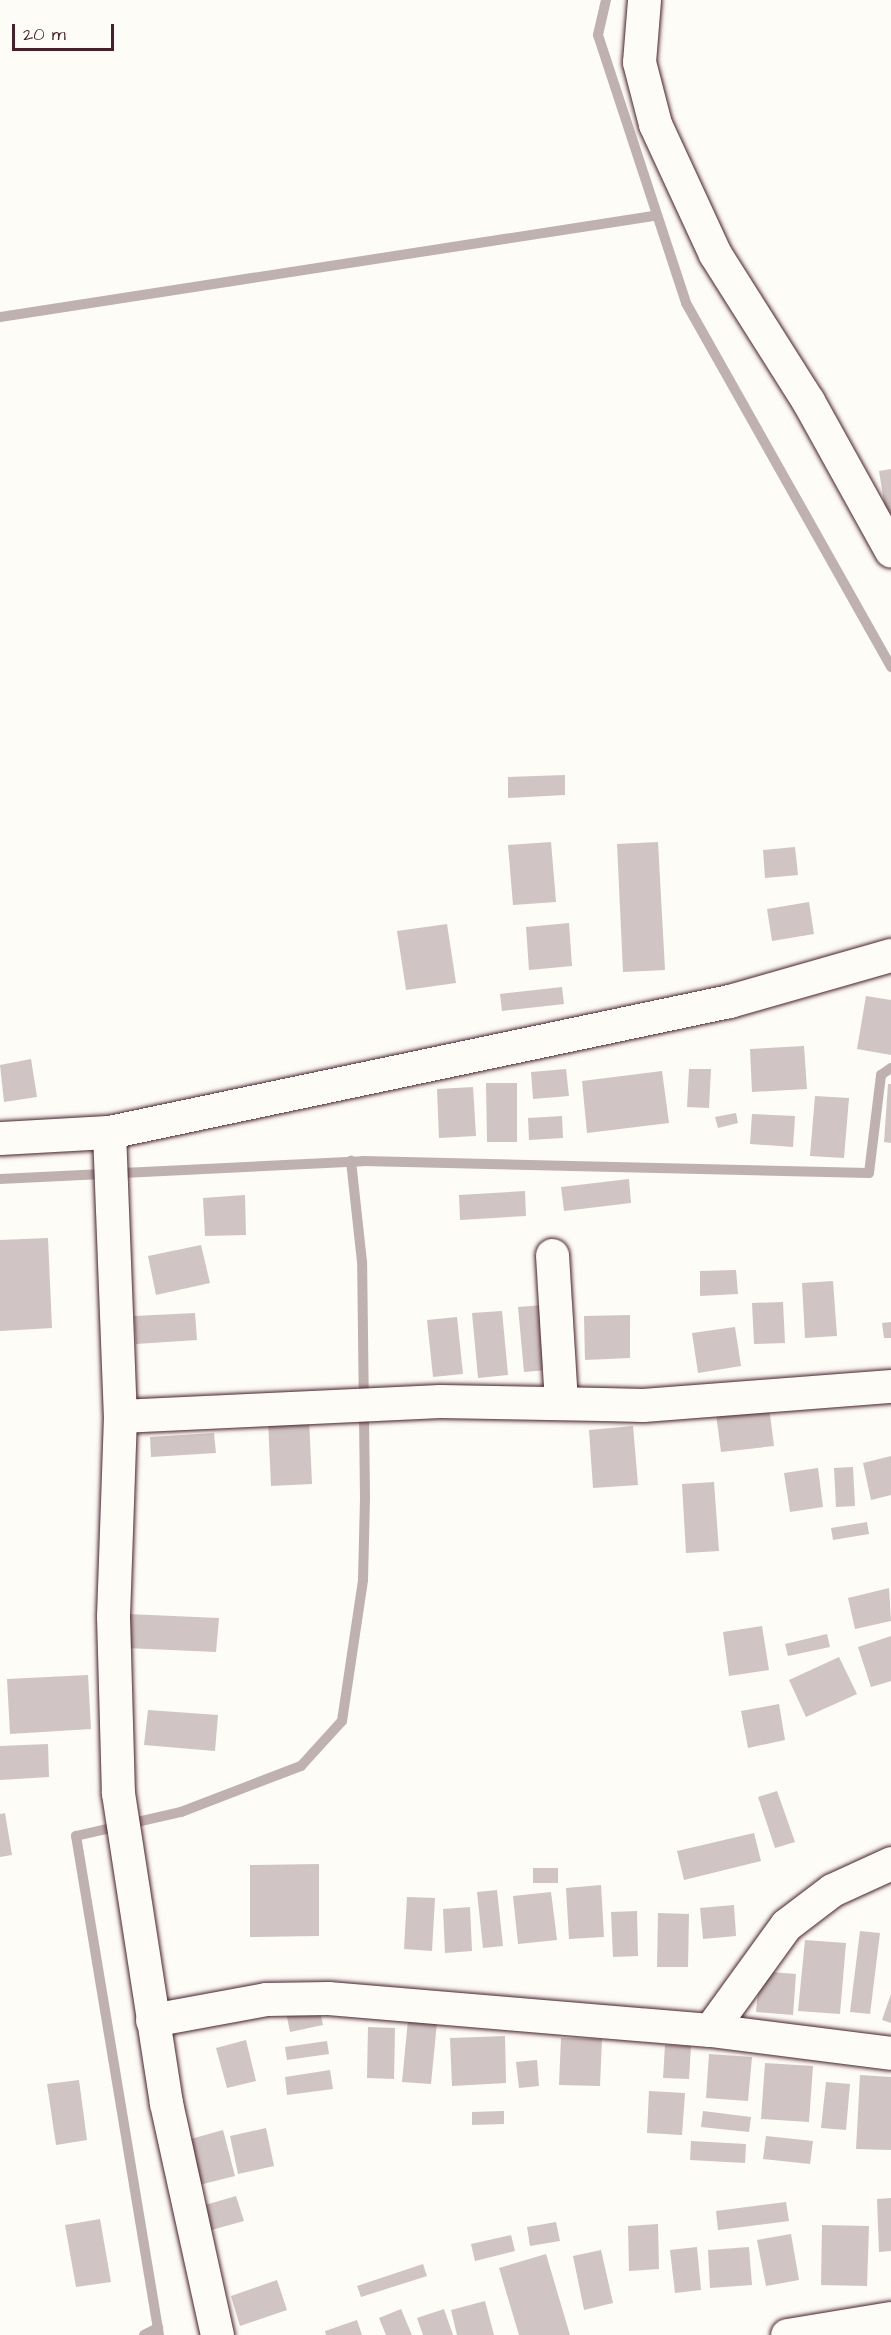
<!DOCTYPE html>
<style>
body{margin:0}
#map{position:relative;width:891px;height:2335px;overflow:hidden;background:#fdfcf7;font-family:"Architects Daughter",sans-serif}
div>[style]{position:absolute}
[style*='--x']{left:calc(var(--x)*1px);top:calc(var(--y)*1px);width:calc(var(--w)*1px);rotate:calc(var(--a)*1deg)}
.stream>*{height:10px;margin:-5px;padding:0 5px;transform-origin:5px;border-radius:5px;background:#c0b1b1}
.building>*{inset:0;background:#d0c5c4}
.roads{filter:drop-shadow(0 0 2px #4a1f2b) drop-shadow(0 0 2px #4a1f2b)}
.minor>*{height:33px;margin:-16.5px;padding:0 16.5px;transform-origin:16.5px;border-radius:16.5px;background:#fdfcf7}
span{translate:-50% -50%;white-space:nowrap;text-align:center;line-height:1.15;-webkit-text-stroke:6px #fdfcf7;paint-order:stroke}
.scale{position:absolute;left:12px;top:24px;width:102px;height:27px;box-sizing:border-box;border:3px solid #4a1f2b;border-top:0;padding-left:8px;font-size:18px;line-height:21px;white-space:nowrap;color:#4a1f2b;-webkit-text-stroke:4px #fdfcf7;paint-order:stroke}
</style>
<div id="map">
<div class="stream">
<div style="--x:606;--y:0;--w:36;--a:103"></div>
<div style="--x:598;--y:35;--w:282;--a:71.8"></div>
<div style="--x:686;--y:303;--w:418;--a:60.6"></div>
<div style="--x:0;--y:317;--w:661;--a:-8.79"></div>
<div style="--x:0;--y:1179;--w:363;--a:-2.8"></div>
<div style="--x:363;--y:1161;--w:506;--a:1.36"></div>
<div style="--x:869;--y:1173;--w:99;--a:-83"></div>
<div style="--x:881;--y:1075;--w:12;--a:-35"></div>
<div style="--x:144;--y:2335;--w:16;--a:-27"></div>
<div style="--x:159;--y:2335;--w:506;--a:-99.44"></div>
<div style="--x:76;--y:1836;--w:108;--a:-12.9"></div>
<div style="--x:181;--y:1812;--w:129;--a:-21"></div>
<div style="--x:301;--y:1766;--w:61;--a:-47.7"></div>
<div style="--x:342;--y:1721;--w:143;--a:-81.5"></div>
<div style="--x:363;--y:1580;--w:82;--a:-88.6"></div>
<div style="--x:365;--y:1498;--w:236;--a:-90.7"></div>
<div style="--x:362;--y:1262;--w:102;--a:-96.2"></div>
</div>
<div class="building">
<div style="clip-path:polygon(891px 469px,891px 527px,888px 527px,879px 471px)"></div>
<div style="clip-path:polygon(565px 775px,565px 795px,508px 798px,508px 777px)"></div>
<div style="clip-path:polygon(551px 842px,556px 902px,513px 905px,508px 845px)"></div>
<div style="clip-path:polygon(658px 842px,665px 970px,623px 972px,617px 844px)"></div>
<div style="clip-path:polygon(795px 847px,798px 875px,765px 878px,763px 850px)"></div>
<div style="clip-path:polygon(809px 902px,814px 934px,772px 941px,767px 909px)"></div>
<div style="clip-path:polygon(569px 923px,572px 966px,529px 970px,526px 927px)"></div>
<div style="clip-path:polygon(447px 924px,456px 983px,406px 990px,397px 931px)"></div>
<div style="clip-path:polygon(562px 987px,564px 1004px,502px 1011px,500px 994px)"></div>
<div style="clip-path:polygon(866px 996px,891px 1000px,891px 1055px,857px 1049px)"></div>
<div style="clip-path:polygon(804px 1046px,807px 1089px,752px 1092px,750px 1049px)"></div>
<div style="clip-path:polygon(31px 1059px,37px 1097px,4px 1102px,0 1065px)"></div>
<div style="clip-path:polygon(566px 1069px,569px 1096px,533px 1099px,531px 1072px)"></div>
<div style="clip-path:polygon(689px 1069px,711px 1069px,709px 1108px,687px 1107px)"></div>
<div style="clip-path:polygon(662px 1071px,669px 1123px,587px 1133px,582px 1081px)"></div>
<div style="clip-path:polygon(486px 1083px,517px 1083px,517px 1142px,487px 1142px)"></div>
<div style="clip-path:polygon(888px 1084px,891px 1084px,891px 1143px,884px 1142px)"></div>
<div style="clip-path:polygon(473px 1087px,476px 1136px,439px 1138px,437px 1089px)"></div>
<div style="clip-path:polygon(815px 1096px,849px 1098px,844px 1158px,810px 1156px)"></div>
<div style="clip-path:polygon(736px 1113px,738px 1123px,718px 1128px,715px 1117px)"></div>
<div style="clip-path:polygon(752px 1114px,795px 1116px,793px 1147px,750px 1144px)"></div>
<div style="clip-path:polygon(562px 1116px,563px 1138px,529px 1140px,528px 1118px)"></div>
<div style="clip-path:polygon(629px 1179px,631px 1203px,564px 1211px,561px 1187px)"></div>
<div style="clip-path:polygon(525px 1191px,526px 1216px,460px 1220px,459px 1195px)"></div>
<div style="clip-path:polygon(245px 1195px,246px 1235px,205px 1236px,203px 1198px)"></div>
<div style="clip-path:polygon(48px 1238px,52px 1328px,0 1331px,0 1240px)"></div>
<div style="clip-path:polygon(201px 1245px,210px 1283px,156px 1295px,148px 1256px)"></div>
<div style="clip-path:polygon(736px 1270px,738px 1294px,700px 1296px,700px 1271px)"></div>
<div style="clip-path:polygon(833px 1281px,837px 1336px,805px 1338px,802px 1283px)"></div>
<div style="clip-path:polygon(783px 1302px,785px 1343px,754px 1344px,752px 1303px)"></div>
<div style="clip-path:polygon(543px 1305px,548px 1370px,524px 1372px,518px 1307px)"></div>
<div style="clip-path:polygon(502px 1311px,508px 1375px,478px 1378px,472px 1313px)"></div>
<div style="clip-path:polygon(195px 1313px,197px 1340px,136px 1344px,134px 1316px)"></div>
<div style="clip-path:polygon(630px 1315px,630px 1358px,585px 1360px,584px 1316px)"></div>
<div style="clip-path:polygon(457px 1317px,463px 1374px,433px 1377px,427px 1320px)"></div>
<div style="clip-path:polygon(891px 1322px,891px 1338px,884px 1338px,882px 1323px)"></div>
<div style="clip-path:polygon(735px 1327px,741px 1366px,698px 1373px,692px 1333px)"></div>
<div style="clip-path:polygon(769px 1407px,774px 1446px,721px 1452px,716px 1414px)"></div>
<div style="clip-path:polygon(309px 1418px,312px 1484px,271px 1486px,268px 1420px)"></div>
<div style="clip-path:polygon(633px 1426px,638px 1485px,593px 1488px,589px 1430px)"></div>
<div style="clip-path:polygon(214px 1433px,216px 1453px,151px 1457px,150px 1437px)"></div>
<div style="clip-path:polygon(891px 1456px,891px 1495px,871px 1500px,863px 1463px)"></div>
<div style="clip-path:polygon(853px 1467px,855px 1506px,836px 1507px,834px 1468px)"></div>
<div style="clip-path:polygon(818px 1468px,823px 1507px,790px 1512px,784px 1473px)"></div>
<div style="clip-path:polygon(714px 1482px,719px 1551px,686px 1553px,682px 1484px)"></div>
<div style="clip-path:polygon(867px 1522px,869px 1534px,833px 1540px,831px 1528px)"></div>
<div style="clip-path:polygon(889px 1588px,891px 1621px,855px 1629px,848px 1598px)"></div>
<div style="clip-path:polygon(128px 1614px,219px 1618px,216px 1652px,126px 1648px)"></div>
<div style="clip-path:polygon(762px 1626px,769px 1670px,729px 1676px,723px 1632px)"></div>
<div style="clip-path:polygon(827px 1634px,830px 1647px,788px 1656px,785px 1644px)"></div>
<div style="clip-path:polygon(891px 1636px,891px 1681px,871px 1687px,858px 1647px)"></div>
<div style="clip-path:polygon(839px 1657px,857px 1694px,806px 1717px,789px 1680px)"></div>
<div style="clip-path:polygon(88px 1675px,91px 1729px,10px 1734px,7px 1679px)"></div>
<div style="clip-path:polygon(779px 1704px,785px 1740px,748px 1748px,741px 1711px)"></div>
<div style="clip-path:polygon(148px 1710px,218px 1715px,215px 1751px,144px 1745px)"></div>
<div style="clip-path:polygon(48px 1744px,49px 1777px,0 1780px,0 1746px)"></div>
<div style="clip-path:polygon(777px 1791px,795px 1842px,775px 1848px,758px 1797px)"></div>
<div style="clip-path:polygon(5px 1813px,12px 1855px,0 1857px,0 1814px)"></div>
<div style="clip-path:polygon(754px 1833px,761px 1861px,684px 1880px,677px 1851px)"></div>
<div style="clip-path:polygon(319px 1864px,319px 1936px,250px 1937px,250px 1865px)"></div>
<div style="clip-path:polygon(533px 1868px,558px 1868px,558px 1883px,533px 1883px)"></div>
<div style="clip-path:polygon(601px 1885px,604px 1937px,569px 1939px,566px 1888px)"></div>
<div style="clip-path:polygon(497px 1890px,503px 1946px,483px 1948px,477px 1892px)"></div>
<div style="clip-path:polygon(551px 1892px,557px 1940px,518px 1944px,513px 1896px)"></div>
<div style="clip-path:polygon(407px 1897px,435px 1898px,432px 1951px,404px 1949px)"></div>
<div style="clip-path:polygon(734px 1905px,736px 1936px,703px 1939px,700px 1908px)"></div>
<div style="clip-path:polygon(470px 1907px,472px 1951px,445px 1953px,443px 1909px)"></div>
<div style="clip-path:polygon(637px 1911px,638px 1956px,613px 1957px,611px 1912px)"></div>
<div style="clip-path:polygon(658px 1913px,689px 1914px,688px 1967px,657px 1967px)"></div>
<div style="clip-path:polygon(860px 1931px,880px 1933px,870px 2014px,850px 2012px)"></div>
<div style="clip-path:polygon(805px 1940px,846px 1943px,840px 2014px,798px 2011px)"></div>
<div style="clip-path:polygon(760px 1971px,796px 1974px,793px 2015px,756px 2012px)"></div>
<div style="clip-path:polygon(891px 1994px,891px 2023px,882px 2020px)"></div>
<div style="clip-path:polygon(319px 2006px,323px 2025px,290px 2032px,286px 2012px)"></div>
<div style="clip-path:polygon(408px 2020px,437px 2022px,431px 2084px,402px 2082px)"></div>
<div style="clip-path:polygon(368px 2027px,395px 2028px,394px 2079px,367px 2078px)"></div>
<div style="clip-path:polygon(505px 2036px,506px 2083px,452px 2086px,450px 2038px)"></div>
<div style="clip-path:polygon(561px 2038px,602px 2039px,600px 2086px,559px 2085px)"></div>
<div style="clip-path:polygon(246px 2040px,256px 2081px,227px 2088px,216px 2048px)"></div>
<div style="clip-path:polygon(327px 2041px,329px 2054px,287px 2060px,285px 2047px)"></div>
<div style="clip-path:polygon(665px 2045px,691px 2046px,689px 2079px,663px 2078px)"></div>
<div style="clip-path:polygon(709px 2054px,752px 2057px,748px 2101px,706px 2098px)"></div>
<div style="clip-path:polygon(537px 2060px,539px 2086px,519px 2088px,516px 2062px)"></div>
<div style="clip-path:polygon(765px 2063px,813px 2066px,809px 2122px,761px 2119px)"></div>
<div style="clip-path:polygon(330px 2070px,333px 2089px,287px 2095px,285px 2077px)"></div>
<div style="clip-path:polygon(860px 2075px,891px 2077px,891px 2150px,856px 2149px)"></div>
<div style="clip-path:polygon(79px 2080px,87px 2140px,56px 2145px,47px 2084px)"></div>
<div style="clip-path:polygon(826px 2082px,850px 2084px,846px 2130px,821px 2128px)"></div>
<div style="clip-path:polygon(649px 2091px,685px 2093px,682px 2135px,647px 2133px)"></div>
<div style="clip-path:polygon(504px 2111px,504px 2124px,472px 2125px,472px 2112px)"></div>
<div style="clip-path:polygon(703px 2111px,751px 2117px,749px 2132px,701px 2127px)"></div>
<div style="clip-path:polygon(266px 2128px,274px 2166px,238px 2174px,230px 2136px)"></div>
<div style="clip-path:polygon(223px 2130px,235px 2176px,191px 2187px,180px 2142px)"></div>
<div style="clip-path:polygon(766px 2136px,813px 2141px,810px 2164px,763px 2159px)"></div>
<div style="clip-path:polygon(691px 2141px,746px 2144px,745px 2163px,690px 2160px)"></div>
<div style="clip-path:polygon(236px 2196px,244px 2221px,204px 2232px,198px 2207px)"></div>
<div style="clip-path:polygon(891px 2198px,891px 2251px,879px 2252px,877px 2199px)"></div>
<div style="clip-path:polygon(786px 2202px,789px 2221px,718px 2230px,716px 2211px)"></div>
<div style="clip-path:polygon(100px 2219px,111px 2282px,76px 2287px,65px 2225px)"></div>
<div style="clip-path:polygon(556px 2222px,560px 2241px,530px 2246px,527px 2227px)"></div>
<div style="clip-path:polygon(658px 2224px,659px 2269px,629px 2271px,628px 2226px)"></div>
<div style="clip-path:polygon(822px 2225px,869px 2226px,867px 2286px,821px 2285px)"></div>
<div style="clip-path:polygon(791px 2234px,799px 2280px,766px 2286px,757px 2240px)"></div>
<div style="clip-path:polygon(511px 2235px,515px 2251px,475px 2261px,471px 2244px)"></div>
<div style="clip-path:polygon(697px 2247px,701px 2290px,675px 2293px,670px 2250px)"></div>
<div style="clip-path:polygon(749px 2247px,752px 2285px,710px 2288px,708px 2250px)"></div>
<div style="clip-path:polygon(601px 2250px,613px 2303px,584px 2310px,573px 2256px)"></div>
<div style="clip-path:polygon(546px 2254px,570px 2335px,519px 2335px,499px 2268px)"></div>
<div style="clip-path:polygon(423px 2264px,427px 2276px,361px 2297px,357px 2286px)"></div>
<div style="clip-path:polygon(277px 2280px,287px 2310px,240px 2326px,231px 2296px)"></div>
<div style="clip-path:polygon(485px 2301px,494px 2335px,457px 2335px,451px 2310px)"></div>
<div style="clip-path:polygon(401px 2309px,412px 2335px,386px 2335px,379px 2318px)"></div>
<div style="clip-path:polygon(444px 2309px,453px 2335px,423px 2335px,417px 2318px)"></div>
<div style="clip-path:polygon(357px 2320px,362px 2335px,326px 2335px,325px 2331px)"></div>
</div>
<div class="roads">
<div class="minor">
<div style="--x:644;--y:0;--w:62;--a:94.6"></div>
<div style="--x:639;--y:62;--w:64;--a:75.5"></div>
<div style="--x:655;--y:124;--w:143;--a:65.2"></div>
<div style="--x:715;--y:254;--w:174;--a:57.7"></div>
<div style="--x:808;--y:401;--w:171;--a:61"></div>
<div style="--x:109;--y:1132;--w:284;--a:87.8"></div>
<div style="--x:120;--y:1416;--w:200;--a:92"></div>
<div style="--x:113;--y:1616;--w:177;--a:88.4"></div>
<div style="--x:118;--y:1793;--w:314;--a:81.2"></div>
<div style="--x:166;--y:2103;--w:238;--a:77.6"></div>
<div style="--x:0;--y:1138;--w:109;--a:-3.2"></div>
<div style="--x:109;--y:1132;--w:634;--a:-11.93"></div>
<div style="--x:729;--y:1001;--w:168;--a:-15.9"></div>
<div style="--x:552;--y:1255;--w:147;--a:86.5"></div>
<div style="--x:120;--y:1416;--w:320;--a:-2.7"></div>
<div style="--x:440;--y:1401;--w:203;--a:1.1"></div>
<div style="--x:643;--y:1405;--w:249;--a:-4.4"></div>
<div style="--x:152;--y:2020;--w:116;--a:-10.4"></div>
<div style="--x:266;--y:1999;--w:62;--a:-0.9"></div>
<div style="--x:328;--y:1998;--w:383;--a:4.8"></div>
<div style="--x:710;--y:2030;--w:182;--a:7.2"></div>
<div style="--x:710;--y:2030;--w:130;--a:-54.1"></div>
<div style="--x:786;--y:1925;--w:58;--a:-37.3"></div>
<div style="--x:832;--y:1890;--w:65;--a:-24.6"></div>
<div style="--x:787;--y:2335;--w:105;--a:-9.3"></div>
</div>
</div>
<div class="scale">20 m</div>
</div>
